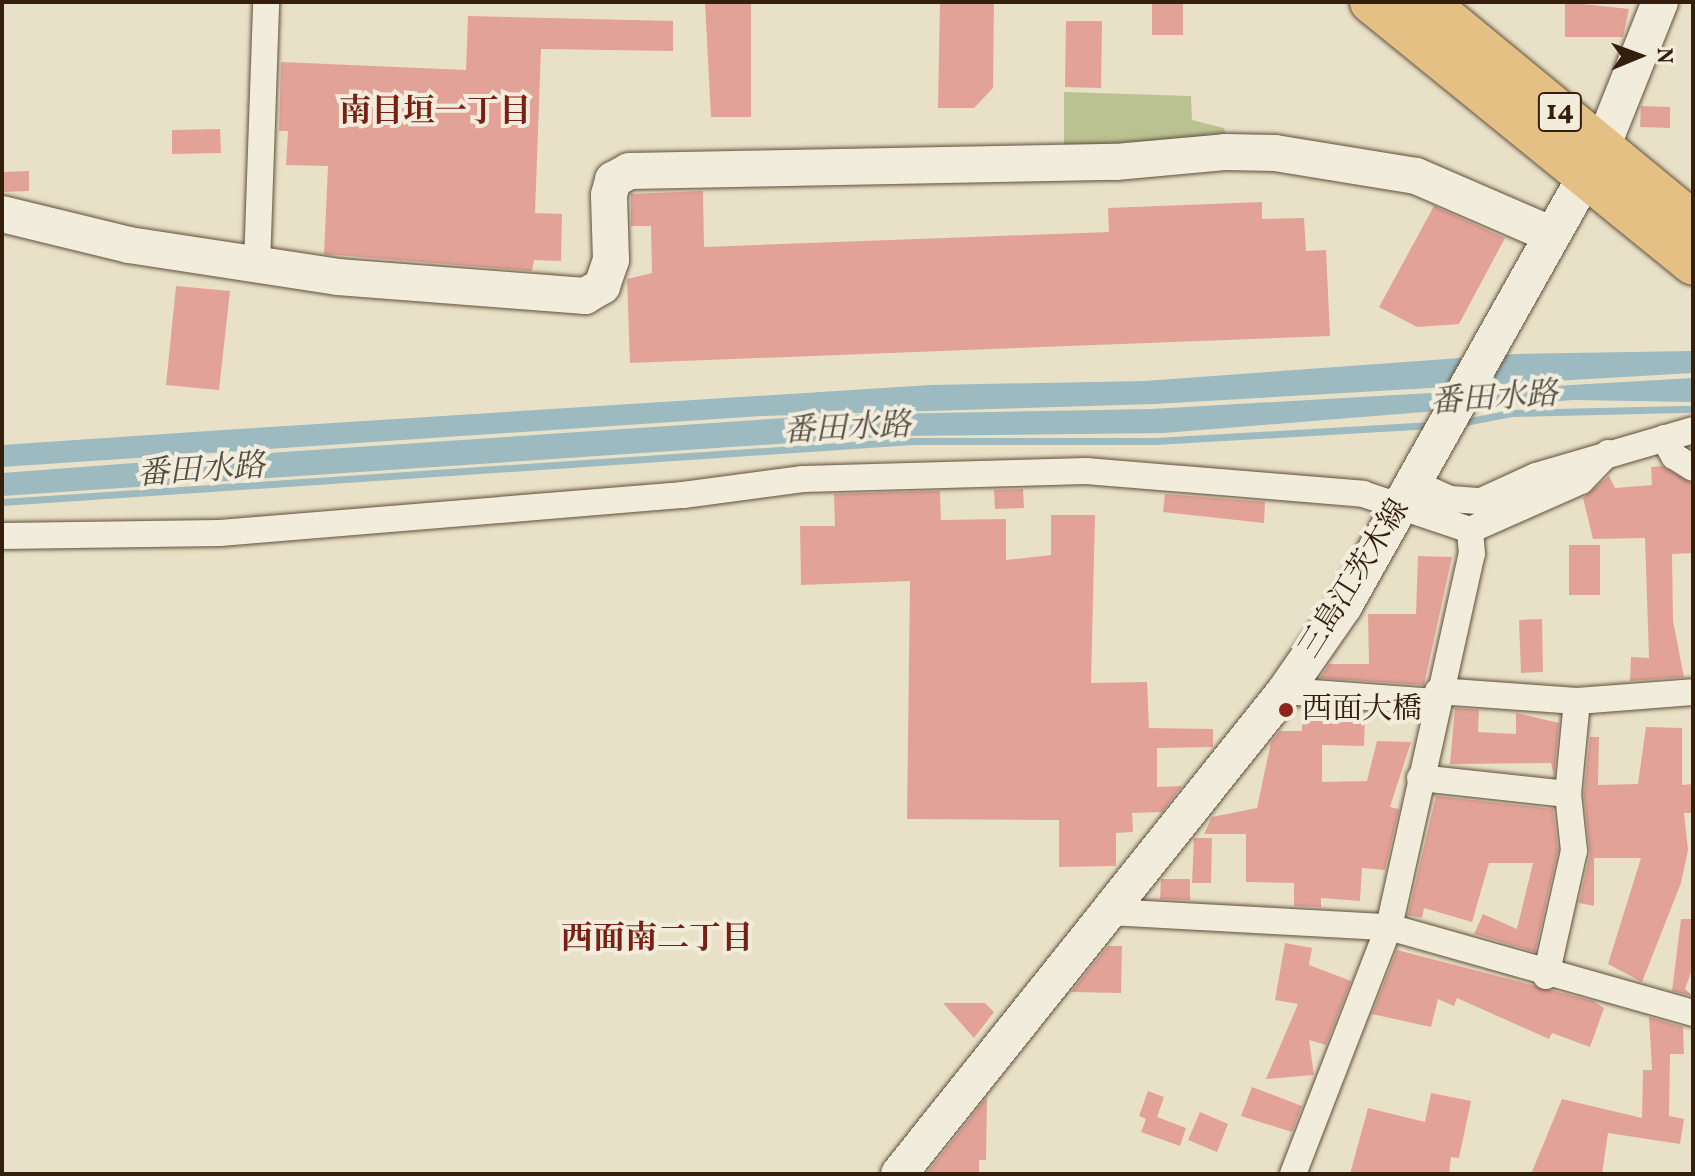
<!DOCTYPE html>
<meta charset="utf-8">
<style>
body{margin:0}
#map{position:relative;width:1695px;height:1176px;overflow:hidden;background:#e9e1c7;font-family:Vollkorn,"Noto Serif JP",serif}
div>[style]{position:absolute}
[style*='--x']{left:calc(var(--x)*1px);top:calc(var(--y)*1px);width:calc(var(--w)*1px);rotate:calc(var(--a)*1deg)}
.green>*{inset:0;background:#bbc292}
.water>*{inset:0;background:#9ebac1}
.stream>*{height:7px;margin:-3.5px;padding:0 3.5px;transform-origin:3.5px;border-radius:3.5px;background:#9ebac1}
.building>*{inset:0;background:#e3a298}
.roads{filter:drop-shadow(0 0 2px #614f3b) drop-shadow(0 0 2px #614f3b)}
.street>*{height:26px;margin:-13px;padding:0 13px;transform-origin:13px;border-radius:13px;background:#f1ecdb}
.secondary>*{height:36px;margin:-18px;padding:0 18px;transform-origin:18px;border-radius:18px;background:#f1ecdb}
.primary>*{height:42px;margin:-21px;padding:0 21px;transform-origin:21px;border-radius:21px;background:#e4c084}
.dots>*{width:22px;height:22px;translate:-50% -50%;box-sizing:border-box;border:4px solid #f1ecdb;border-radius:50%}
span{translate:-50% -50%;white-space:nowrap;text-align:center;line-height:1.15;-webkit-text-stroke:8px #f1ecdb;paint-order:stroke}
.shield-label span{padding:2px 6px;background:#f1ecdb;border:2px solid;border-radius:6px;-webkit-text-stroke-width:0}
.shield-label{font-size:28px;color:#341e0c;font-weight:700}
.street-label{font-size:30px;color:#341e0c}
.poi-label{font-size:30px;color:#341e0c}
.left{translate:0 -50%;text-align:left}
.neighbourhood-label{font-size:32px;color:#7a1f14;font-weight:700}
.water-label{font-size:32px;color:#544d42;font-style:italic}
.frame{position:absolute;inset:0;border:4px solid #341e0c;pointer-events:none}
.north{position:absolute;left:1599px;top:16px;width:80px;height:80px;-webkit-text-stroke:6px #f1ecdb;paint-order:stroke;rotate:89deg;font-size:22px;font-weight:700;line-height:32px;text-align:center;color:#341e0c}
.north::after{content:'';display:block;margin:auto;width:28px;height:36px;background:#341e0c;clip-path:polygon(50% 0,100% 100%,50% 72%,0 100%)}
</style>
<div id="map">
<div class="green">
<div style="clip-path:polygon(1064px 92px,1191px 96px,1192px 120px,1224px 128px,1226px 135px,1064px 151px)"></div>
</div>
<div class="water">
<div style="clip-path:polygon(1693px 351px,1693px 373px,1155px 404px,761px 416px,2px 467px,2px 445px,223px 430px,930px 385px,1144px 381px,1516px 354px)"></div>
<div style="clip-path:polygon(1693px 378px,1693px 402px,1573px 400px,1164px 433px,896px 436px,2px 496px,2px 473px,253px 454px,830px 415px,1151px 409px)"></div>
</div>
<div class="stream">
<div style="--x:1460;--y:423;--w:52;--a:-11.1"></div>
<div style="--x:1511;--y:413;--w:182;--a:-1.3"></div>
<div style="--x:2;--y:502;--w:913;--a:-3.83"></div>
<div style="--x:913;--y:441;--w:242;--a:0"></div>
<div style="--x:1155;--y:441;--w:277;--a:-3.3"></div>
</div>
<div class="building">
<div style="clip-path:polygon(705px 2px,751px 2px,751px 117px,711px 117px)"></div>
<div style="clip-path:polygon(940px 2px,994px 2px,993px 88px,974px 108px,938px 108px)"></div>
<div style="clip-path:polygon(1152px 2px,1183px 2px,1183px 35px,1152px 35px)"></div>
<div style="clip-path:polygon(1565px 2px,1629px 9px,1623px 37px,1565px 37px)"></div>
<div style="clip-path:polygon(468px 16px,673px 21px,673px 51px,541px 49px,535px 213px,562px 214px,561px 261px,534px 260px,532px 271px,324px 254px,328px 166px,286px 165px,288px 131px,279px 131px,281px 62px,466px 70px)"></div>
<div style="clip-path:polygon(1066px 21px,1102px 21px,1101px 88px,1065px 87px)"></div>
<div style="clip-path:polygon(1641px 106px,1670px 107px,1670px 128px,1640px 127px)"></div>
<div style="clip-path:polygon(220px 129px,221px 153px,172px 154px,172px 130px)"></div>
<div style="clip-path:polygon(29px 171px,29px 191px,2px 192px,2px 172px)"></div>
<div style="clip-path:polygon(703px 191px,704px 247px,1109px 232px,1108px 208px,1262px 202px,1262px 219px,1304px 218px,1306px 251px,1326px 250px,1330px 336px,630px 363px,627px 279px,652px 273px,651px 226px,631px 226px,631px 194px)"></div>
<div style="clip-path:polygon(1434px 206px,1505px 238px,1459px 324px,1417px 327px,1379px 307px)"></div>
<div style="clip-path:polygon(176px 286px,230px 291px,219px 390px,166px 385px)"></div>
<div style="clip-path:polygon(1662px 466px,1693px 484px,1693px 553px,1672px 554px,1673px 621px,1684px 677px,1630px 681px,1631px 657px,1649px 658px,1645px 538px,1593px 539px,1583px 498px,1609px 476px,1615px 488px,1652px 485px,1651px 467px)"></div>
<div style="clip-path:polygon(1023px 489px,1024px 508px,995px 509px,994px 490px)"></div>
<div style="clip-path:polygon(940px 491px,941px 520px,1006px 519px,1006px 560px,1051px 555px,1051px 515px,1095px 515px,1091px 683px,1147px 682px,1149px 728px,1213px 729px,1213px 747px,1157px 748px,1157px 787px,1182px 786px,1162px 812px,1132px 813px,1133px 832px,1116px 833px,1116px 866px,1059px 867px,1059px 820px,907px 819px,910px 581px,801px 585px,800px 526px,835px 526px,834px 494px)"></div>
<div style="clip-path:polygon(1165px 494px,1265px 502px,1264px 523px,1163px 512px)"></div>
<div style="clip-path:polygon(1569px 545px,1600px 545px,1600px 595px,1569px 595px)"></div>
<div style="clip-path:polygon(1418px 556px,1452px 557px,1424px 685px,1320px 678px,1329px 664px,1369px 664px,1368px 614px,1416px 614px)"></div>
<div style="clip-path:polygon(1542px 619px,1543px 672px,1521px 673px,1519px 620px)"></div>
<div style="clip-path:polygon(1455px 708px,1479px 710px,1478px 732px,1516px 734px,1516px 713px,1559px 723px,1554px 776px,1551px 763px,1450px 764px)"></div>
<div style="clip-path:polygon(1302px 716px,1365px 718px,1364px 746px,1322px 745px,1322px 782px,1367px 781px,1377px 741px,1411px 742px,1390px 807px,1399px 809px,1385px 870px,1362px 868px,1360px 901px,1321px 898px,1321px 907px,1294px 906px,1294px 883px,1246px 882px,1246px 834px,1204px 834px,1212px 817px,1257px 808px,1271px 742px,1280px 731px,1302px 731px)"></div>
<div style="clip-path:polygon(1646px 727px,1682px 728px,1682px 785px,1693px 784px,1693px 813px,1684px 813px,1688px 850px,1681px 883px,1642px 982px,1608px 964px,1641px 858px,1594px 858px,1594px 906px,1579px 903px,1590px 854px,1584px 794px,1590px 737px,1599px 737px,1598px 785px,1638px 784px)"></div>
<div style="clip-path:polygon(1436px 796px,1553px 809px,1558px 850px,1535px 952px,1474px 934px,1483px 914px,1517px 929px,1533px 863px,1489px 863px,1472px 922px,1424px 908px,1422px 918px,1408px 915px)"></div>
<div style="clip-path:polygon(1194px 838px,1212px 838px,1211px 883px,1192px 883px)"></div>
<div style="clip-path:polygon(1161px 879px,1190px 879px,1190px 900px,1160px 899px)"></div>
<div style="clip-path:polygon(1681px 919px,1693px 919px,1693px 967px,1685px 989px,1693px 996px,1672px 991px)"></div>
<div style="clip-path:polygon(1285px 943px,1312px 948px,1309px 965px,1351px 981px,1326px 1045px,1309px 1040px,1314px 1075px,1266px 1079px,1298px 1004px,1275px 1000px)"></div>
<div style="clip-path:polygon(1108px 946px,1122px 946px,1121px 993px,1071px 992px)"></div>
<div style="clip-path:polygon(1397px 950px,1593px 1001px,1604px 1008px,1590px 1047px,1552px 1033px,1549px 1039px,1457px 998px,1454px 1006px,1438px 999px,1431px 1027px,1372px 1014px)"></div>
<div style="clip-path:polygon(943px 1003px,985px 1003px,994px 1012px,974px 1038px)"></div>
<div style="clip-path:polygon(1649px 1017px,1683px 1027px,1684px 1054px,1670px 1054px,1669px 1116px,1684px 1119px,1680px 1144px,1608px 1133px,1602px 1174px,1531px 1174px,1562px 1099px,1642px 1118px,1643px 1070px,1652px 1070px)"></div>
<div style="clip-path:polygon(1252px 1087px,1302px 1106px,1292px 1132px,1241px 1116px)"></div>
<div style="clip-path:polygon(1148px 1091px,1164px 1097px,1157px 1117px,1186px 1128px,1180px 1146px,1141px 1132px,1146px 1119px,1139px 1116px)"></div>
<div style="clip-path:polygon(1431px 1093px,1471px 1101px,1459px 1158px,1451px 1157px,1449px 1174px,1350px 1174px,1368px 1108px,1425px 1122px)"></div>
<div style="clip-path:polygon(987px 1097px,986px 1160px,979px 1160px,979px 1174px,926px 1174px)"></div>
<div style="clip-path:polygon(1200px 1112px,1228px 1124px,1217px 1152px,1188px 1140px)"></div>
</div>
<div class="roads">
<div class="street">
<div style="--x:257;--y:265;--w:263;--a:-88"></div>
<div style="--x:1664;--y:438;--w:21;--a:61"></div>
<div style="--x:1674;--y:456;--w:22;--a:32"></div>
<div style="--x:1414;--y:483;--w:39;--a:24"></div>
<div style="--x:1450;--y:499;--w:31;--a:4"></div>
<div style="--x:1481;--y:501;--w:60;--a:-24.4"></div>
<div style="--x:1536;--y:476;--w:164;--a:-16.3"></div>
<div style="--x:2;--y:536;--w:218;--a:-0.8"></div>
<div style="--x:220;--y:533;--w:465;--a:-4.7"></div>
<div style="--x:683;--y:495;--w:121;--a:-7.6"></div>
<div style="--x:803;--y:479;--w:283;--a:-1.6"></div>
<div style="--x:1086;--y:471;--w:278;--a:4.7"></div>
<div style="--x:1363;--y:494;--w:113;--a:18.6"></div>
<div style="--x:1470;--y:530;--w:121;--a:-23.8"></div>
<div style="--x:1581;--y:481;--w:39;--a:-46"></div>
<div style="--x:1285;--y:691;--w:151;--a:4.2"></div>
<div style="--x:1438;--y:691;--w:139;--a:4.1"></div>
<div style="--x:1577;--y:701;--w:116;--a:-4.4"></div>
<div style="--x:1420;--y:778;--w:149;--a:6.2"></div>
<div style="--x:1108;--y:912;--w:281;--a:3.1"></div>
<div style="--x:1389;--y:927;--w:316;--a:15.8"></div>
<div style="--x:1546;--y:976;--w:128;--a:-77.4"></div>
<div style="--x:1574;--y:851;--w:57;--a:-96"></div>
<div style="--x:1568;--y:794;--w:93;--a:-84.5"></div>
<div style="--x:1293;--y:1174;--w:265;--a:-68.8"></div>
<div style="--x:1389;--y:927;--w:382;--a:-77.5"></div>
<div style="--x:1472;--y:554;--w:24;--a:-95"></div>
</div>
<div class="secondary">
<div style="--x:2;--y:214;--w:131;--a:13.7"></div>
<div style="--x:129;--y:245;--w:211;--a:8.7"></div>
<div style="--x:338;--y:277;--w:248;--a:4.4"></div>
<div style="--x:585;--y:296;--w:20;--a:-30"></div>
<div style="--x:602;--y:286;--w:28;--a:-71"></div>
<div style="--x:611;--y:260;--w:65;--a:-91.8"></div>
<div style="--x:609;--y:195;--w:16;--a:-75"></div>
<div style="--x:613;--y:180;--w:18;--a:-29"></div>
<div style="--x:629;--y:171;--w:487;--a:-1.1"></div>
<div style="--x:1116;--y:162;--w:109;--a:-5.2"></div>
<div style="--x:1225;--y:152;--w:50;--a:1.1"></div>
<div style="--x:1275;--y:153;--w:143;--a:9.3"></div>
<div style="--x:1416;--y:176;--w:146;--a:23.4"></div>
<div style="--x:899;--y:1174;--w:618;--a:-51.37"></div>
<div style="--x:1285;--y:691;--w:103;--a:-55.2"></div>
<div style="--x:1344;--y:606;--w:527;--a:-60.66"></div>
<div style="--x:1602;--y:147;--w:156;--a:-68.2"></div>
</div>
<div class="primary">
<div style="--x:1371;--y:2;--w:415;--a:39.1"></div>
<div style="--x:1426;--y:2;--w:346;--a:39.5"></div>
</div>
</div>
<div class="dots">
<div style="left:1286px;top:710px;background:#8f2418"></div>
</div>
<div class="shield-label">
<span style="left:1560px;top:112px">14</span>
</div>
<div class="street-label">
<span style="left:1355px;top:579px;rotate:-58deg">三島江茨木線</span>
</div>
<div class="poi-label">
<span class="left" style="left:1302px;top:710px">西面大橋</span>
</div>
<div class="neighbourhood-label">
<span style="left:435px;top:113px">南目垣一丁目</span>
<span style="left:657px;top:940px">西面南二丁目</span>
</div>
<div class="water-label">
<span style="left:1494px;top:400px;rotate:-4deg">番田水路</span>
<span style="left:847px;top:430px;rotate:-3deg">番田水路</span>
<span style="left:201px;top:472px;rotate:-4deg">番田水路</span>
</div>
<div class="frame"></div>
<div class="north">N</div>
</div>
